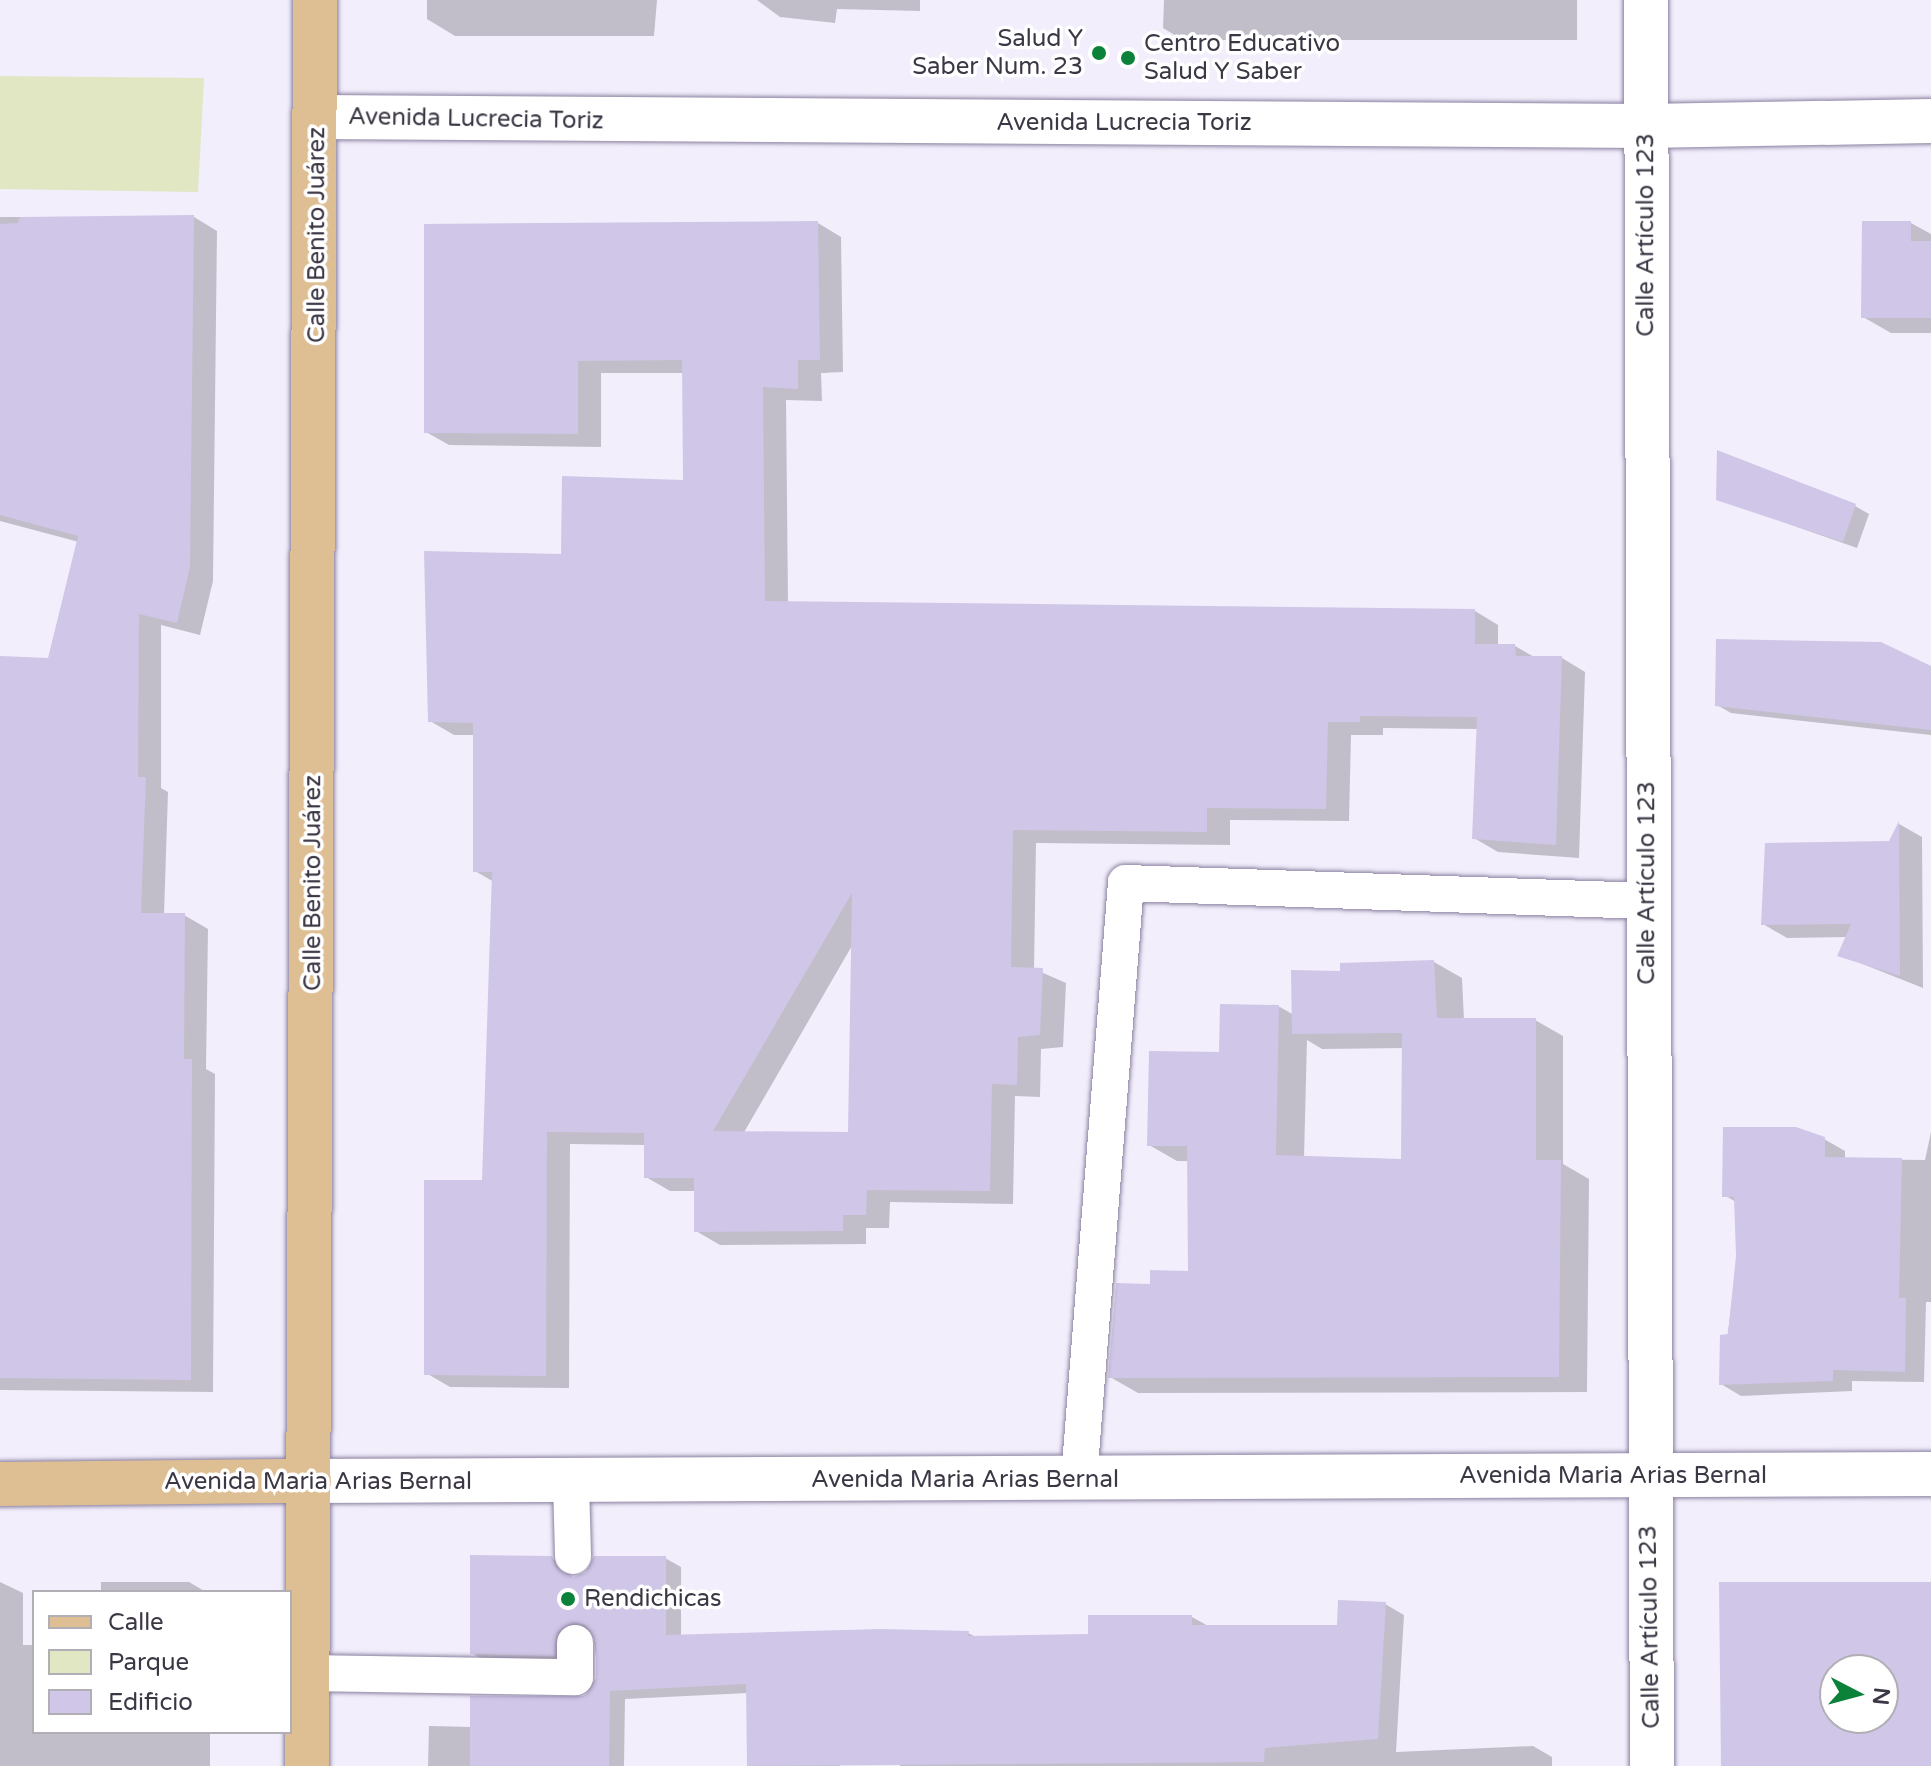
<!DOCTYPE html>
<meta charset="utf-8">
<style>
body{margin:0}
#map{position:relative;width:1931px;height:1766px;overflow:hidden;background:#f2eefc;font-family:"Varela Round",sans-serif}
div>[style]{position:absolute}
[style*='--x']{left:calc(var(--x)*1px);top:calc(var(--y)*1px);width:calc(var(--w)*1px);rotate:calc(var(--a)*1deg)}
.green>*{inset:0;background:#e0e7c2}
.shadow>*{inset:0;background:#0003}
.building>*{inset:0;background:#d0c6e7}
.roads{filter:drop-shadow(0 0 2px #8b81a0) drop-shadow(0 0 2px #8b81a0)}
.lane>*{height:36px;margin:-18px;padding:0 18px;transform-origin:18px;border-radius:18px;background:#fff}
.secondary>*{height:44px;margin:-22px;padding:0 22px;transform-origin:22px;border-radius:22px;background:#fff}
.primary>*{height:44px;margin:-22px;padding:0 22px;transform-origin:22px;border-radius:22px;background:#debf94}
.dots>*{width:22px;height:22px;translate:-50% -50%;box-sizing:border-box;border:4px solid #fff;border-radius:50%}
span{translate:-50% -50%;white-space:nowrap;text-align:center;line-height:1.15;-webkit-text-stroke:7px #fff;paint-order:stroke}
.poi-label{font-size:24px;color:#3c3745}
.right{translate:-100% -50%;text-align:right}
.left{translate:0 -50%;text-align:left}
.street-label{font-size:24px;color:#3c3745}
.legend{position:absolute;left:32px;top:1590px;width:260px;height:144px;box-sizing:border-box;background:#fff;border:2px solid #b1afb5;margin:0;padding:10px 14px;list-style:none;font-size:24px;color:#3c3745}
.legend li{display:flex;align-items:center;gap:16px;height:40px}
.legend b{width:40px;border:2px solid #b1afb5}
.north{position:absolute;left:1819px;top:1654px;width:80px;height:80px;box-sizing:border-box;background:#fff;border:2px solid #b1afb5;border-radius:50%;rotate:96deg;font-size:22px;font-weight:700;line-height:32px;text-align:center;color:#3c3745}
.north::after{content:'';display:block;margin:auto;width:28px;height:36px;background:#0c8139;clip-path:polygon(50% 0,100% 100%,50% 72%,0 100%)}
</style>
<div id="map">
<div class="green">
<div style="clip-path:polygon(0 76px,204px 78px,198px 192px,0 189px)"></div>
</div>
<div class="shadow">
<div style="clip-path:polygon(427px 0,657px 0,654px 36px,455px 36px,427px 19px)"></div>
<div style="clip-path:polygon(757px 0,920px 0,920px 11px,837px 9px,835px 23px,780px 17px)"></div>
<div style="clip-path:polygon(1164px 0,1577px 0,1577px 40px,1183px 40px,1163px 28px)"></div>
<div style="clip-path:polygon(0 217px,194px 217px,217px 231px,213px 581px,200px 635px,161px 625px,161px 788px,168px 792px,164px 915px,184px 915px,208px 929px,206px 1069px,215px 1074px,213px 1392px,0 1390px,0 658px,50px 660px,79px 542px,0 521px)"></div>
<div style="clip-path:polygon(evenodd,818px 223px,841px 237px,843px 372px,821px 373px,822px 401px,786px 400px,788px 603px,1475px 611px,1498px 625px,1498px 646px,1515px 646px,1536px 658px,1562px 658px,1585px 672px,1579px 858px,1498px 852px,1474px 838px,1478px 729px,1383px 728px,1383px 735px,1351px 735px,1349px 821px,1230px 820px,1230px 845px,1036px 843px,1034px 969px,1066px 983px,1063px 1047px,1041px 1049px,1040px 1097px,1015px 1096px,1013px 1204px,890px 1202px,889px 1228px,866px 1228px,866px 1244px,720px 1245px,696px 1231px,696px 1191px,670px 1191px,646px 1177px,646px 1145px,570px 1144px,569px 1388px,450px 1387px,426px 1373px,484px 1182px,494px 882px,475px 871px,475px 735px,454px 735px,430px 721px,563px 556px,685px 482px,684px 373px,601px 373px,601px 447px,449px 445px,426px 432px,818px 223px,853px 944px,850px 1134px,743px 1134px,853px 944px)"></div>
<div style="clip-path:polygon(1911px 223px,1931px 234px,1931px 333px,1891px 333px,1863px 317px)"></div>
<div style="clip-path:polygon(1718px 499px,1855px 506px,1869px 514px,1857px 548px)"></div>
<div style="clip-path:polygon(1931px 668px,1931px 735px,1731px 713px,1717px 705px)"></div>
<div style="clip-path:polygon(1899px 824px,1922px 837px,1923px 988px,1840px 955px,1848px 937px,1787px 938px,1763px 924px,1891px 843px)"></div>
<div style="clip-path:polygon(evenodd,1434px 962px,1462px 978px,1464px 1020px,1535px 1020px,1563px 1036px,1563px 1164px,1589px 1179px,1587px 1392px,1138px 1393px,1110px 1377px,1152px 1286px,1190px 1273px,1189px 1161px,1177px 1161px,1149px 1145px,1221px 1054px,1222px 1006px,1280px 1007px,1294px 1015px,1342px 973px,1434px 962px,1307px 1040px,1322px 1049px,1404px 1048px,1403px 1161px,1304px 1158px,1307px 1040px)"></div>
<div style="clip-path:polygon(1931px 1132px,1931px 1302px,1926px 1302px,1924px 1382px,1852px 1381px,1852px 1391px,1741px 1396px,1721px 1384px,1738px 1256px,1736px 1202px,1724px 1195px,1824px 1139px,1845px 1151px,1845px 1159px,1925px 1160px)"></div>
<div style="clip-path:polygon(551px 1558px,568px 1567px,572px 1579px,665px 1558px,681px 1567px,681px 1637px,854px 1645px,840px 1766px,749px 1766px,748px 1693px,625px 1699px,624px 1766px,428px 1766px,429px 1726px,472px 1727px,576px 1700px,594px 1690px,598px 1677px,593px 1630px,573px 1641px,570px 1664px,488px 1663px,472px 1653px)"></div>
<div style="clip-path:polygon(0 1582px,23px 1593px,23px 1645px,34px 1645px,34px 1732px,210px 1732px,210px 1766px,0 1766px)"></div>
<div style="clip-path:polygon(101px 1582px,189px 1582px,206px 1592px,101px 1592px)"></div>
<div style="clip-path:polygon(1385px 1604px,1404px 1615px,1396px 1752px,1533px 1746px,1552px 1757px,1552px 1766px,900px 1766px,903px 1632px,968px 1633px,978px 1638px,1090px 1636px,1192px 1617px,1210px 1627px,1339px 1627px)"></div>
</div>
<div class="building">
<div style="clip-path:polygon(194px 215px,190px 567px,177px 623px,139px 614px,138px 777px,146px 777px,141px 913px,185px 913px,184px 1059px,192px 1059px,191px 1380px,0 1378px,0 656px,48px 658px,78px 536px,0 515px,0 224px,18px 223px,20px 217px)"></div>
<div style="clip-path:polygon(evenodd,818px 221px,820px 360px,798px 360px,798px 389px,763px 387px,765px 601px,1475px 609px,1475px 644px,1515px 644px,1516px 656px,1562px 656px,1556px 845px,1472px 839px,1477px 717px,1360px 716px,1360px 722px,1328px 722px,1326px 809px,1207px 808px,1207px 832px,1013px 830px,1011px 967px,1043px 968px,1040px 1035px,1018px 1037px,1017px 1085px,992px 1084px,990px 1191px,867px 1190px,866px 1215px,843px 1215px,843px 1231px,694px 1232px,694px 1178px,644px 1178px,644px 1133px,547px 1132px,546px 1376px,424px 1375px,424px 1180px,482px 1180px,492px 872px,473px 872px,473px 723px,428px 722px,424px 551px,561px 554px,562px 476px,683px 480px,682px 360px,578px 361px,578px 434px,424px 433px,424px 224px,818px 221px,852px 893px,848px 1132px,713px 1131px,852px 893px)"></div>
<div style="clip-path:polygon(1862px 221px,1911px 221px,1911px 241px,1931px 241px,1931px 318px,1861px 318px)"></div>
<div style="clip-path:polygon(1717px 450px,1856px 504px,1843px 542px,1716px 500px)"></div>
<div style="clip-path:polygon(1716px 639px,1881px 642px,1931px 666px,1931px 730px,1715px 706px)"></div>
<div style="clip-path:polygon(1899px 821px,1900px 976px,1837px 956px,1851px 924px,1761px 925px,1765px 843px,1889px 841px)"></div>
<div style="clip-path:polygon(1434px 960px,1437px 1018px,1536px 1018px,1536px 1160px,1561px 1160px,1559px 1377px,1108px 1378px,1116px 1283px,1150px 1284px,1150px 1270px,1188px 1271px,1187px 1146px,1147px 1146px,1149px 1051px,1219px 1052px,1220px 1004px,1279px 1005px,1276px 1155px,1401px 1159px,1402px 1033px,1292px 1034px,1291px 970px,1340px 971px,1340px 963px)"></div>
<div style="clip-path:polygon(1723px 1127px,1796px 1127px,1825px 1137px,1825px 1157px,1902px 1158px,1899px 1298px,1906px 1298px,1905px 1372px,1833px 1370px,1833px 1381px,1719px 1385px,1720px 1335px,1728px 1334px,1736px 1256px,1734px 1197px,1722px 1197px)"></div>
<div style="clip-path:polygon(470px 1555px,552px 1556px,556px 1568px,573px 1577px,585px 1573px,594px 1556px,666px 1556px,666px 1635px,881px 1629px,969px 1631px,968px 1636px,1088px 1634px,1088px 1615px,1192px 1615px,1192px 1625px,1337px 1625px,1338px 1600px,1386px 1602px,1378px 1739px,1265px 1748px,1264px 1762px,747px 1766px,746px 1684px,610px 1691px,609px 1766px,470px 1766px,470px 1696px,585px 1696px,596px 1678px,596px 1643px,586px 1625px,574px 1622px,557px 1632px,554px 1656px,470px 1654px)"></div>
<div style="clip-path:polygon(evenodd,1719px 1582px,1931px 1582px,1931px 1766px,1721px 1766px,1719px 1582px,1835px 1670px,1883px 1670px,1883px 1718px,1835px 1718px,1835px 1670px)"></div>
</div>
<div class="roads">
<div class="lane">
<div style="--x:1079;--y:1479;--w:598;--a:-85.49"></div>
<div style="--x:1126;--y:883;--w:521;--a:1.98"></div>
<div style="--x:571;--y:1483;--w:73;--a:88.4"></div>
<div style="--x:307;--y:1673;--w:268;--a:0.9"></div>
<div style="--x:575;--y:1677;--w:34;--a:-90"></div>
</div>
<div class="secondary">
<div style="--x:1646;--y:0;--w:1766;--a:89.81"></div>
<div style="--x:317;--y:117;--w:1329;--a:0.39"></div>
<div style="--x:1646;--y:126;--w:285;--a:-1"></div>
<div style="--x:309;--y:1481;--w:1622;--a:-0.25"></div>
</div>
<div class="primary">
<div style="--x:0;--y:1484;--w:309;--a:-0.6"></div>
<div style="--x:307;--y:1766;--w:1766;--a:-89.74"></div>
</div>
</div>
<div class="dots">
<div style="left:1099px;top:53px;background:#0c8139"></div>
<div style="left:1128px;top:58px;background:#0c8139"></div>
<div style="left:568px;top:1599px;background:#0c8139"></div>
</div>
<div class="poi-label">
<span class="right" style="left:1083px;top:53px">Salud Y<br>Saber Num. 23</span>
<span class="left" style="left:1144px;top:58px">Centro Educativo<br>Salud Y Saber</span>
<span class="left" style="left:584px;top:1599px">Rendichicas</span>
</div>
<div class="street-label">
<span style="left:476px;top:119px;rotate:1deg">Avenida Lucrecia Toriz</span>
<span style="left:1124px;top:123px">Avenida Lucrecia Toriz</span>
<span style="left:317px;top:235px;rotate:-90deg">Calle Benito Juárez</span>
<span style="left:1646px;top:235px;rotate:-90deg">Calle Artículo 123</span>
<span style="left:313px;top:883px;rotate:-90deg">Calle Benito Juárez</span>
<span style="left:1647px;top:883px;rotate:-90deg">Calle Artículo 123</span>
<span style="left:1613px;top:1476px">Avenida Maria Arias Bernal</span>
<span style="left:965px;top:1480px">Avenida Maria Arias Bernal</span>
<span style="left:318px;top:1482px">Avenida Maria Arias Bernal</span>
<span style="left:1650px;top:1627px;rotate:-91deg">Calle Artículo 123</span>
</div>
<ul class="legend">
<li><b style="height:10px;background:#debf94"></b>Calle</li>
<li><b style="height:22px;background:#e0e7c2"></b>Parque</li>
<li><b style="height:22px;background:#d0c6e7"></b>Edificio</li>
</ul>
<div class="north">N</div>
</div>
